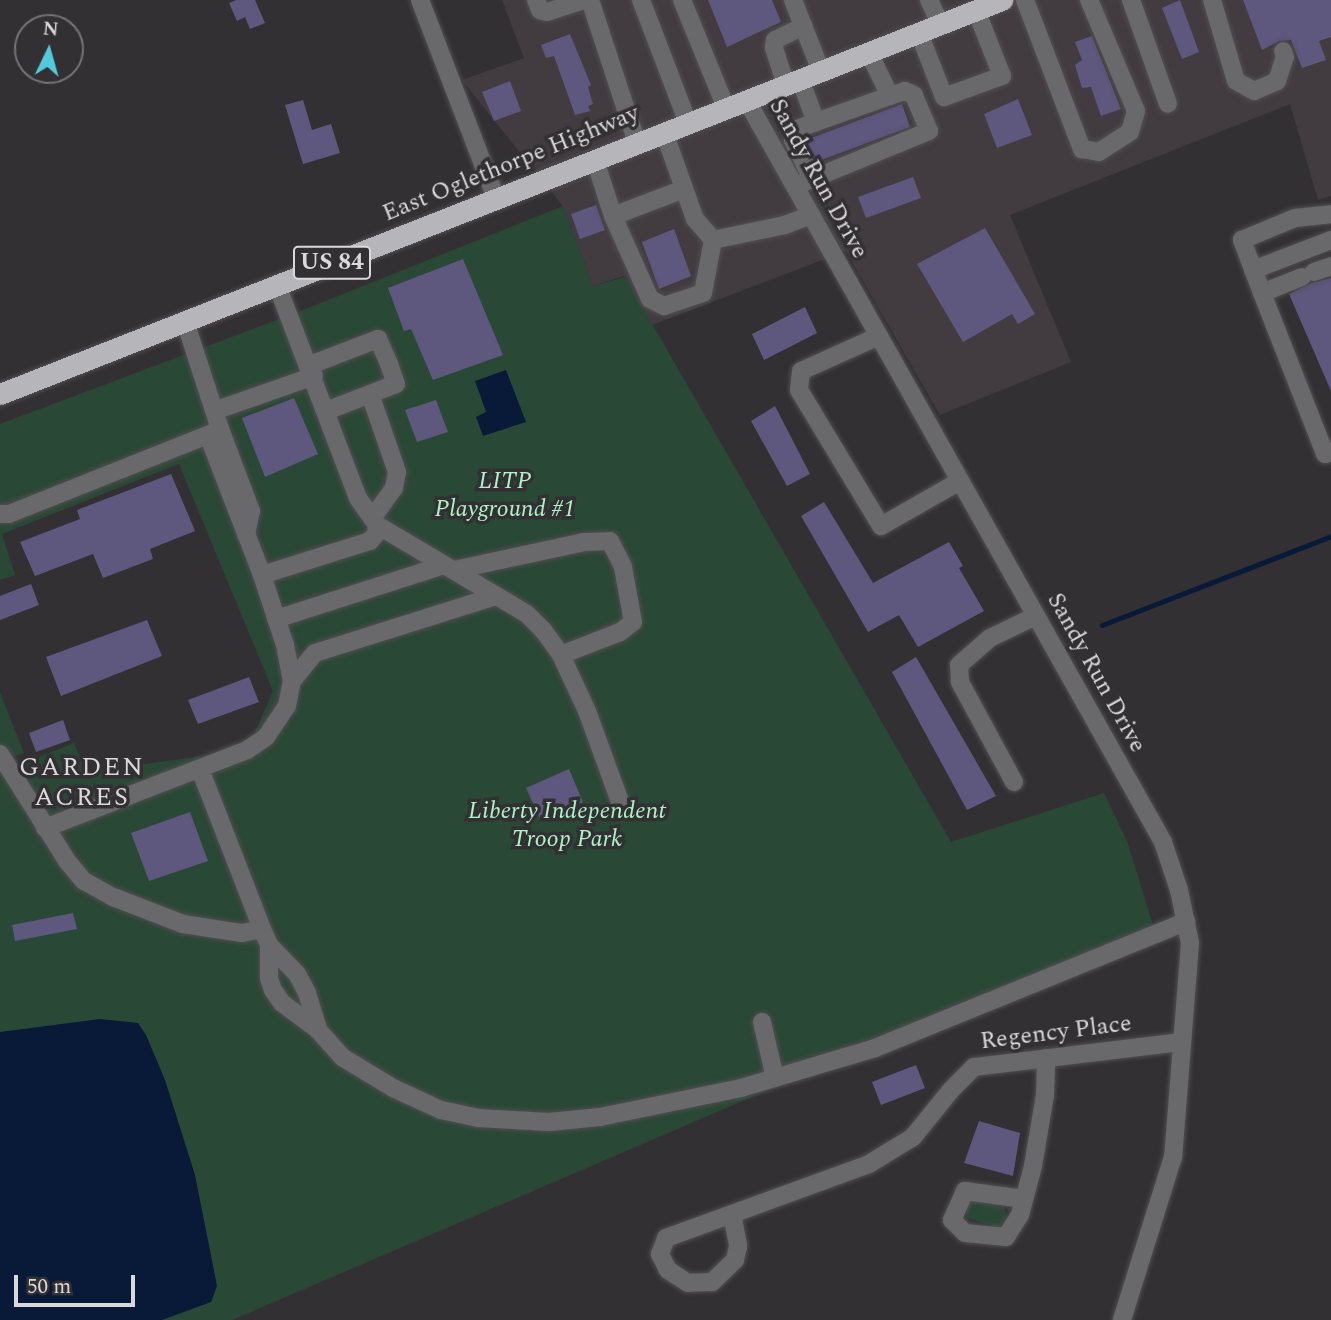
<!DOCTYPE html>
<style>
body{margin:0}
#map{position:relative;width:1331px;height:1320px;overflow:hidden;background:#333033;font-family:Spectral,serif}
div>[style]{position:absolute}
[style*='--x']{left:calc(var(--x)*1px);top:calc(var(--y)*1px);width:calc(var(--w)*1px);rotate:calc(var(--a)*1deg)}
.built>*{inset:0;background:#423c41}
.green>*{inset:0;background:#2a4836}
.water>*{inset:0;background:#081a37}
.stream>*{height:5px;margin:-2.5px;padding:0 2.5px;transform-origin:2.5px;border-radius:2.5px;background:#081a37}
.building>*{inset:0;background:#5e577e}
.roads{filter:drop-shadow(0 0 2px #514e51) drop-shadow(0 0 2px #514e51)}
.minor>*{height:18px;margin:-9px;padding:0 9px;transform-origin:9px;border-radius:9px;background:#69696b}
.highway>*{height:21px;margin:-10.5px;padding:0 10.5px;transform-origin:10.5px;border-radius:10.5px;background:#b6b6ba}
span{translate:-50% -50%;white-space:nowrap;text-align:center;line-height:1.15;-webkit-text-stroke:7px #333033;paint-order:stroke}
.shield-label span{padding:2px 5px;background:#333033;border:2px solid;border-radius:5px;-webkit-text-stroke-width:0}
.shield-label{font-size:23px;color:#dad8da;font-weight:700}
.street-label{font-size:24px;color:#dad8da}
.park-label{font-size:24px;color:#acf3c7;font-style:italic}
.neighbourhood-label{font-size:26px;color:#dad8da;letter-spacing:2px}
.north{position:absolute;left:14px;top:14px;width:70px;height:70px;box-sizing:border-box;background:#333033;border:2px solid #767376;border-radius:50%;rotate:5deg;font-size:19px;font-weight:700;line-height:28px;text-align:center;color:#dad8da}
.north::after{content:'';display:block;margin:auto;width:24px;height:32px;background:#53cadc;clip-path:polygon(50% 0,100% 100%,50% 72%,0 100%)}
.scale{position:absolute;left:14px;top:1275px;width:121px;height:32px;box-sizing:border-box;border:4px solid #dad8da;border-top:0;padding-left:9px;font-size:21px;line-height:24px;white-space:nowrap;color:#dad8da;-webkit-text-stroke:5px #333033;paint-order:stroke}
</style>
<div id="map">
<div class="built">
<div style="clip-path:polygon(502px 0,1331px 0,1331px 196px,1318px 200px,1290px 104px,1010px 215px,1071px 362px,940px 415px,846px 251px,652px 325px,624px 276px,593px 286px,563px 206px,462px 80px,524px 58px)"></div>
</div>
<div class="green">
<div style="clip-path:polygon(563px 206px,593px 286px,625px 277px,951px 842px,1104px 793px,1127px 841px,1153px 925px,232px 1320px,0 1320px,0 772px,74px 743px,86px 772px,247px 750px,273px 691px,179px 464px,2px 534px,15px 575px,0 580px,0 424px,303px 310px)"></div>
<div style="clip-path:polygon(0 693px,24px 753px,0 762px)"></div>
<div style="clip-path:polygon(979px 1199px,1004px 1207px,1008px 1221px,997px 1227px,967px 1218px,967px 1201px)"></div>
</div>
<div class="water">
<div style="clip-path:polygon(506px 370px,526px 422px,483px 436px,476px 417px,486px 412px,475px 381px)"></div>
<div style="clip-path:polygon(100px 1019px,138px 1023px,146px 1035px,165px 1080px,195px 1175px,217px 1286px,211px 1302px,162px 1320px,0 1320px,0 1032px)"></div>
</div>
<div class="stream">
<div style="--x:1102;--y:625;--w:246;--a:-21.2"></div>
</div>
<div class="building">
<div style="clip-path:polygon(236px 0,255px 0,265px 23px,250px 29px,245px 17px,237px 21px,229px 3px)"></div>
<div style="clip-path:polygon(708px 0,772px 0,781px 22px,727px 47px)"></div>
<div style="clip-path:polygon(1180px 0,1199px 52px,1182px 59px,1162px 8px)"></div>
<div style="clip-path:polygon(1243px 0,1331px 0,1331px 37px,1319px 41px,1326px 60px,1302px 68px,1291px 40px,1279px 41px,1262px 50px)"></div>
<div style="clip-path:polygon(570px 34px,591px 85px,588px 87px,593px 104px,588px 106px,590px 111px,575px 115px,554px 56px,546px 58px,541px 45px)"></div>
<div style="clip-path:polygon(1092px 36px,1121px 109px,1101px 116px,1091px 87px,1082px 88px,1075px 65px,1082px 60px,1075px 42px)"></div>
<div style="clip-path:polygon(510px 81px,521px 111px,494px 121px,482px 92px)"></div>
<div style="clip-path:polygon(1018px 99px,1032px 135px,997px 148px,984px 114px)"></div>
<div style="clip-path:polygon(303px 100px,312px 130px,331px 124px,340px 153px,303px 164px,285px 105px)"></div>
<div style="clip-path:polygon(902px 104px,910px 127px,816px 162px,806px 140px)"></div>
<div style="clip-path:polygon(913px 177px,921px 198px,866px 218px,858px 197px)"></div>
<div style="clip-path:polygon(596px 205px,605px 230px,580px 239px,571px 214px)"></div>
<div style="clip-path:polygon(985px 228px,1035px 314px,1018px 324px,1012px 314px,963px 342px,917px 264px)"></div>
<div style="clip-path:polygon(674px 229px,691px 276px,659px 289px,642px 242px)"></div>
<div style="clip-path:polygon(463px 259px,503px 355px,433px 380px,411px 329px,404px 331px,388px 288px)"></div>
<div style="clip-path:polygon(1331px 278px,1331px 391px,1289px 294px,1311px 283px)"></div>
<div style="clip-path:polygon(805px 307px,817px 333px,764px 360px,752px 334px)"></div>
<div style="clip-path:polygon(294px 398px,318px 454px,265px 477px,242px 418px)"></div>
<div style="clip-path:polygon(436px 400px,448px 432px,417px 442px,405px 410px)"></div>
<div style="clip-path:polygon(775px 406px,810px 474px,787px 486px,751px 421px)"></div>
<div style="clip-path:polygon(171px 474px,195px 531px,150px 549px,153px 559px,103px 578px,93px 554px,35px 576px,20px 542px,80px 519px,77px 510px)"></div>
<div style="clip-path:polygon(824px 502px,873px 583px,949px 542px,963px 566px,959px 568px,984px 611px,918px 647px,899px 615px,868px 632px,801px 516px)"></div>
<div style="clip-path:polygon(31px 584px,39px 605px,0 620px,0 596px)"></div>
<div style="clip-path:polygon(147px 620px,162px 656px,61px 696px,46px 657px)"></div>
<div style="clip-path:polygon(916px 657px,996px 796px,967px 810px,892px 672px)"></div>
<div style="clip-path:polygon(249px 677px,259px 702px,198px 724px,188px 700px)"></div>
<div style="clip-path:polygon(63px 720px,70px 740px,36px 752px,29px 733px)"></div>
<div style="clip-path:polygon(569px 769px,583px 802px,541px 821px,526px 788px)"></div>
<div style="clip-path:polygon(190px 812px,208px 861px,149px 881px,131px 833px)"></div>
<div style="clip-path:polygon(73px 913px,77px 929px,15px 941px,12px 925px)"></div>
<div style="clip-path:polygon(916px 1065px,925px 1088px,881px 1105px,872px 1082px)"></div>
<div style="clip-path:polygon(979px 1121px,1020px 1133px,1013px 1176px,964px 1163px)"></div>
</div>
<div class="roads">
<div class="minor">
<div style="--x:420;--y:0;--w:212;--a:69"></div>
<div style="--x:536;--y:0;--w:11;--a:68"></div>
<div style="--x:540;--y:10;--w:7;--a:16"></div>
<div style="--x:547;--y:12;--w:39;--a:-18"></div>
<div style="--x:590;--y:0;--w:151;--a:71.8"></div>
<div style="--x:641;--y:0;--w:132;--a:69.1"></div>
<div style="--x:682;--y:0;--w:117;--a:67.8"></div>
<div style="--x:793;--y:0;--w:76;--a:68.5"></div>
<div style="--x:929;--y:0;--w:26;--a:65"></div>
<div style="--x:1025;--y:0;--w:160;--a:69.1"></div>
<div style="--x:1082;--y:149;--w:17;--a:10"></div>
<div style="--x:1099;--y:152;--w:37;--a:-33"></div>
<div style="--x:1130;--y:132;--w:22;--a:-74"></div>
<div style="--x:1136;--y:111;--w:121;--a:-112.9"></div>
<div style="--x:1131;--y:0;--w:110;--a:70.4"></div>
<div style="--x:1212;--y:0;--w:84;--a:73.5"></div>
<div style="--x:1236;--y:81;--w:21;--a:29"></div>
<div style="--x:1254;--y:91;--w:25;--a:-23"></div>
<div style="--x:1277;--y:81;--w:25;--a:-72"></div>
<div style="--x:1285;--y:57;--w:6;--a:-108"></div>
<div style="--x:919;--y:33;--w:69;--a:68.7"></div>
<div style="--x:944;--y:97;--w:62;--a:-19.9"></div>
<div style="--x:1002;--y:76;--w:71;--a:-111.5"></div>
<div style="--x:800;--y:79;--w:46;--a:69.6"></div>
<div style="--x:816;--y:122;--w:20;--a:160"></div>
<div style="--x:797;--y:129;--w:12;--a:110"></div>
<div style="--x:793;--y:140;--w:43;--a:64"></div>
<div style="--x:786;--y:85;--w:40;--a:-108"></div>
<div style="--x:774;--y:47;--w:7;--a:-82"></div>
<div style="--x:775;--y:40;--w:32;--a:-26"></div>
<div style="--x:747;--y:101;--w:850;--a:60.69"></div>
<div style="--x:1163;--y:842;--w:51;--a:71.6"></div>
<div style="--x:1179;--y:890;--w:54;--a:78.3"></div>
<div style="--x:1190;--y:943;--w:215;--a:94.5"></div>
<div style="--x:1173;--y:1157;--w:171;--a:107.4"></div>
<div style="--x:816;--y:122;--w:78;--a:-19.4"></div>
<div style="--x:664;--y:132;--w:92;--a:70.4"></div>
<div style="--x:695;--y:219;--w:28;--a:49"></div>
<div style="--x:713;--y:240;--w:74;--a:-11.8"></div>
<div style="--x:785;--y:225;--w:28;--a:-21"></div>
<div style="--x:595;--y:160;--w:59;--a:72.2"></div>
<div style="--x:613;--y:216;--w:91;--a:66"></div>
<div style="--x:650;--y:299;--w:16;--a:27"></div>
<div style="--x:664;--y:306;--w:41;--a:-18.4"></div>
<div style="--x:703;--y:293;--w:54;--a:-79.3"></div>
<div style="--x:795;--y:186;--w:145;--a:-22.3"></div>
<div style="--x:929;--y:131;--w:39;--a:-113"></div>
<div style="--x:914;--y:95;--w:10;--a:-156"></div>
<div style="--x:905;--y:91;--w:16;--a:162"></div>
<div style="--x:890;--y:96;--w:48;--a:-116"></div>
<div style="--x:613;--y:216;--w:76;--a:-20.8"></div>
<div style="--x:1253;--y:270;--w:84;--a:-21"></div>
<div style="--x:1314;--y:272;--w:18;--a:-19"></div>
<div style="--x:1302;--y:277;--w:43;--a:158.2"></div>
<div style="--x:1262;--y:293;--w:173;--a:68.6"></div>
<div style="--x:1325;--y:454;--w:6;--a:-18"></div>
<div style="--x:277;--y:285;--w:228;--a:69.2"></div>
<div style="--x:358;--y:498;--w:33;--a:55"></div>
<div style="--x:377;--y:525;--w:174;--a:30.7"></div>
<div style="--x:527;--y:614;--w:23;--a:45"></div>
<div style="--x:543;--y:630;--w:31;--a:54"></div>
<div style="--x:561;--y:655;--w:62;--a:65.1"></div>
<div style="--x:587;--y:711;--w:105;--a:70"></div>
<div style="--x:1262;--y:293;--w:57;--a:-110.7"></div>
<div style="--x:1242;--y:240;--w:57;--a:-22.5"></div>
<div style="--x:1295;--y:218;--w:36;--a:-6"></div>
<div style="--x:879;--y:336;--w:85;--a:155.8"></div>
<div style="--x:801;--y:371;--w:19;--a:96"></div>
<div style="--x:799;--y:390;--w:159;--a:58.9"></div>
<div style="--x:881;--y:526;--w:91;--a:-29.7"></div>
<div style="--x:310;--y:365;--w:73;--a:-20.9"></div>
<div style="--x:378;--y:339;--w:27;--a:66"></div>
<div style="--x:389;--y:364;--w:21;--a:71"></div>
<div style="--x:396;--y:384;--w:75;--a:158.9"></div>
<div style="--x:370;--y:394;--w:83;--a:70.9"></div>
<div style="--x:397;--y:472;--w:16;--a:101"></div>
<div style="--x:394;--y:488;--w:37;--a:126"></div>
<div style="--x:214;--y:411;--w:106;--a:-19.3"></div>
<div style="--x:220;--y:429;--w:88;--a:69.3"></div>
<div style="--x:251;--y:511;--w:24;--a:102"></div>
<div style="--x:0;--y:514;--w:9;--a:0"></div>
<div style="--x:9;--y:514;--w:214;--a:-21.7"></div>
<div style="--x:454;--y:570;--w:134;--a:-12.1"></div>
<div style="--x:585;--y:542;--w:25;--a:-2"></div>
<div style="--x:610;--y:541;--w:29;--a:63"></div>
<div style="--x:623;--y:567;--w:56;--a:79.7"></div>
<div style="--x:633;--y:622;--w:16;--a:142"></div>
<div style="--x:620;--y:632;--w:63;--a:158.7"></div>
<div style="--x:262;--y:575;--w:113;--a:-17.5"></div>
<div style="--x:370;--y:541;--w:9;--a:-49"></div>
<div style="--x:376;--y:534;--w:9;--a:-84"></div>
<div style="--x:276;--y:619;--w:176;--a:-17.8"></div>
<div style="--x:292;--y:681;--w:36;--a:-51"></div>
<div style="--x:315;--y:653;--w:190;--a:-17.5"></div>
<div style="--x:0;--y:754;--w:126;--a:57.9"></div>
<div style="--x:67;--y:861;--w:26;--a:50"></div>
<div style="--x:84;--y:881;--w:33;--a:29"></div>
<div style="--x:113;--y:897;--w:75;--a:21.1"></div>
<div style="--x:183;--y:924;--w:60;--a:8.7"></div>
<div style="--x:242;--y:933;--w:20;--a:-11"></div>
<div style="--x:200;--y:769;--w:172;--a:68.8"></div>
<div style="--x:262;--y:929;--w:17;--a:66"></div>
<div style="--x:269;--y:945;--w:40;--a:46"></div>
<div style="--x:297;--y:974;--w:21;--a:62"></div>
<div style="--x:307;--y:993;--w:39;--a:73"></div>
<div style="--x:318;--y:1030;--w:36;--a:48"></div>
<div style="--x:342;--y:1057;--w:60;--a:31.3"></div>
<div style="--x:393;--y:1088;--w:53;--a:24.6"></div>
<div style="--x:441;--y:1110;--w:38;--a:12"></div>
<div style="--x:478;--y:1118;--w:71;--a:3.2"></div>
<div style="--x:549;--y:1122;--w:51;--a:-5.6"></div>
<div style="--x:600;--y:1117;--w:144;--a:-11.6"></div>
<div style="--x:741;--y:1088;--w:140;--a:-16.6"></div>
<div style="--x:875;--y:1048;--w:336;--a:-22.1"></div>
<div style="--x:1014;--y:782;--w:114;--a:-118.4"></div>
<div style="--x:960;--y:682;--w:17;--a:-93"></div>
<div style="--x:959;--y:665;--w:41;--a:-41.1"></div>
<div style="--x:990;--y:638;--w:51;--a:-25.6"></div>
<div style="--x:45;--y:828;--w:217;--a:-21.1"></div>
<div style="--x:247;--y:750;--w:23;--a:-34"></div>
<div style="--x:266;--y:737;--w:37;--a:-56"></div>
<div style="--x:287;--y:706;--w:25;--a:-79"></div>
<div style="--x:292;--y:681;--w:37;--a:-101"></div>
<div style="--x:285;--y:645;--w:74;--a:-108.2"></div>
<div style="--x:262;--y:575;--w:150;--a:-111.1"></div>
<div style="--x:208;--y:435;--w:13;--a:-27"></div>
<div style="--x:220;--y:429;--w:114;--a:-108"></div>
<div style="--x:269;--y:945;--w:33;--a:90"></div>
<div style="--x:269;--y:978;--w:13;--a:72"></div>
<div style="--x:273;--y:990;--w:16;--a:55"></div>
<div style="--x:282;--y:1003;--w:44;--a:36.6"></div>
<div style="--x:762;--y:1022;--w:57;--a:76.9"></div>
<div style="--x:1024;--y:1199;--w:60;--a:-172.3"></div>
<div style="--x:965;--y:1191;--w:32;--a:114"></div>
<div style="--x:952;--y:1220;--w:18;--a:45"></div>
<div style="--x:965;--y:1233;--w:41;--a:5.6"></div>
<div style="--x:1006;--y:1237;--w:26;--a:-58"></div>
<div style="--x:1020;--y:1215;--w:51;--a:-75.1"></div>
<div style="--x:1033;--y:1166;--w:72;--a:-80.4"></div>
<div style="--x:1045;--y:1095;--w:37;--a:-88"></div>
<div style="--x:732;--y:1214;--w:33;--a:79"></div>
<div style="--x:738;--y:1246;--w:14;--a:102"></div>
<div style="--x:735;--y:1260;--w:32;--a:136"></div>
<div style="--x:712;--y:1282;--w:24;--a:178"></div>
<div style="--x:688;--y:1283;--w:24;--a:-147"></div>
<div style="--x:668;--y:1270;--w:18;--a:-117"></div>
<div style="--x:660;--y:1254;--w:17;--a:-69"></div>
<div style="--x:666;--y:1238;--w:216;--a:-20"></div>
<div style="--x:869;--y:1164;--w:52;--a:-31.5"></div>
<div style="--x:913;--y:1137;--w:60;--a:-51"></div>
<div style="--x:951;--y:1090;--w:33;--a:-45"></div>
<div style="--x:974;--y:1067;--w:209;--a:-6.9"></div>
</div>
<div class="highway">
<div style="--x:0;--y:394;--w:1077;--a:-21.47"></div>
</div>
</div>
<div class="shield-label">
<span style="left:332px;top:263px">US 84</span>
</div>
<div class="street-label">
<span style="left:511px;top:164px;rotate:-22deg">East Oglethorpe Highway</span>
<span style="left:818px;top:179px;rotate:61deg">Sandy Run Drive</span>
<span style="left:1096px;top:673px;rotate:61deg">Sandy Run Drive</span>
<span style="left:1056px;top:1033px;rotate:-7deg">Regency Place</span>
</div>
<div class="park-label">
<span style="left:505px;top:496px">LITP<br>Playground #1</span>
<span style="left:567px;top:826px">Liberty Independent<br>Troop Park</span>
</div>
<div class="neighbourhood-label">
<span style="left:82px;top:783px">GARDEN<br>ACRES</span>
</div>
<div class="north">N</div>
<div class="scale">50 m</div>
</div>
